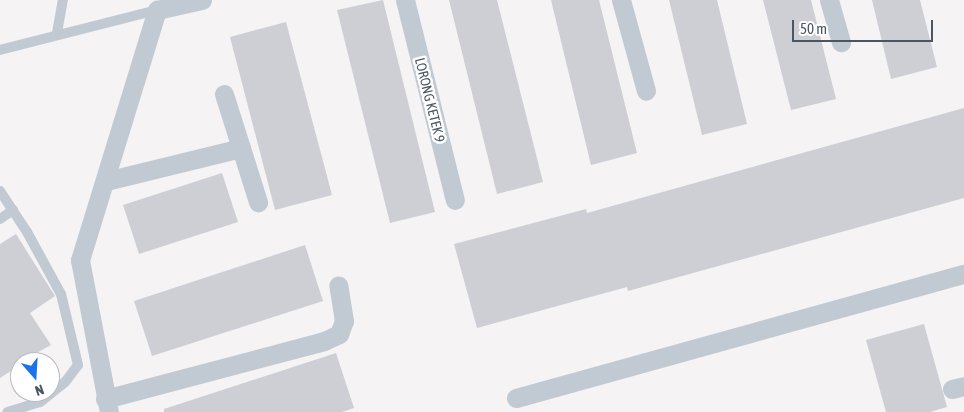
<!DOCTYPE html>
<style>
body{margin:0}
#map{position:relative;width:964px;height:412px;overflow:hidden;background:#f5f3f3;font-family:"Asap Condensed",sans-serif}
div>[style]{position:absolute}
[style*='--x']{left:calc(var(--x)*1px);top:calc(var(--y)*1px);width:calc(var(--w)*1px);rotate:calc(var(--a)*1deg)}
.building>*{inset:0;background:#cdcfd5}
.service>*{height:10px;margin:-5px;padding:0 5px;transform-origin:5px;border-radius:5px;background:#c1cad2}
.minor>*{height:19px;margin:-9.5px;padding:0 9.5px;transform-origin:9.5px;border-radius:9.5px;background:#c1cad2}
span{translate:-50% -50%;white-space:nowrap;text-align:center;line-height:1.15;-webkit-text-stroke:5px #fff;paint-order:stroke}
.street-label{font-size:14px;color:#4a5661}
.north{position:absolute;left:10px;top:352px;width:50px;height:50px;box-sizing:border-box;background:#fff;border:1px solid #b7bbc0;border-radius:50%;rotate:161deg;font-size:14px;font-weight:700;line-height:20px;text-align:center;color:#4a5661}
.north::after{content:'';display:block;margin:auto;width:18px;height:22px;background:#1a73e8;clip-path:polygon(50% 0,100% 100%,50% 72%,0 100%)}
.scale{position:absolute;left:792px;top:20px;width:141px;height:22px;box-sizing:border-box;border:2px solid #4a5661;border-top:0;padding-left:6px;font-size:15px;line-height:18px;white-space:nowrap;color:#4a5661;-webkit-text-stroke:4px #fff;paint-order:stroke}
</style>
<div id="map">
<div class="building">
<div style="clip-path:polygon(383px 0,435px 212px,390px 223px,337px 10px)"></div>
<div style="clip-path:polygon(449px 0,497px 0,543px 182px,497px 194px)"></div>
<div style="clip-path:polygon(551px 0,599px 0,637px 153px,591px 165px)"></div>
<div style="clip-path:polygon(669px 0,717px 0,747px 124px,702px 135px)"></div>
<div style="clip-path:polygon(763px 0,811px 0,836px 99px,791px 110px)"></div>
<div style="clip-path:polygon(872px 0,920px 0,937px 67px,891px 79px)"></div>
<div style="clip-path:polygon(286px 22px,332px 195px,275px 210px,230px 37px)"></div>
<div style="clip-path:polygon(964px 108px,964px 198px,628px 291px,627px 287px,477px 328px,454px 244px,586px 209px,587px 213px)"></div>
<div style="clip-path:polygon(222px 173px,238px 222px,139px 254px,123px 205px)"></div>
<div style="clip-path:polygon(16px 234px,55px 296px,30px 313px,51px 345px,20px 362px,20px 365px,0 378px,0 244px)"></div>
<div style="clip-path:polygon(305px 245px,323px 301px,152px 356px,134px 301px)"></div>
<div style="clip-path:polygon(924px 324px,947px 407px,930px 412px,886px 412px,866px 340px)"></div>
<div style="clip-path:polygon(336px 353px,354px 408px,342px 412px,164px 412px,164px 409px)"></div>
</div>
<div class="service">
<div style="--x:57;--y:33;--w:34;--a:-80"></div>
<div style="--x:0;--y:50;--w:162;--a:-14.3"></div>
<div style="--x:0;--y:191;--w:49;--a:56.6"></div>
<div style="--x:27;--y:232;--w:71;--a:61.3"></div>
<div style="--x:61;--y:294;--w:73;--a:76.5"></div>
<div style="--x:78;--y:365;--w:21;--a:127"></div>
<div style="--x:65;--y:382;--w:32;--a:141"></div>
<div style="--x:40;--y:402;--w:34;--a:163"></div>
<div style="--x:0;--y:219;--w:16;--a:-35"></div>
</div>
<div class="minor">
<div style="--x:405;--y:0;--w:206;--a:76"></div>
<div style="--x:621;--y:0;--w:94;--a:74.6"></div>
<div style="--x:829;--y:0;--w:44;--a:74.1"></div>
<div style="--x:224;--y:94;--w:57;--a:72.5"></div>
<div style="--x:106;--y:181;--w:139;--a:-13.7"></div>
<div style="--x:241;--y:148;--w:57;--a:72.5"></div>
<div style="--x:952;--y:389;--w:12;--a:-14"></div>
<div style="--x:516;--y:398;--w:465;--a:-15.5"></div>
<div style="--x:105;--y:399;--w:227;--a:-14.8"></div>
<div style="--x:324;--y:341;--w:17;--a:-25"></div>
<div style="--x:339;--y:334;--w:14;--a:-69"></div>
<div style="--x:344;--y:321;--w:36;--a:-99"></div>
<div style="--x:109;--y:412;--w:155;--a:-100.8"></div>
<div style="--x:80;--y:260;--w:262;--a:-72.9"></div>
<div style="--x:157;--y:10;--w:46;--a:-12.5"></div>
</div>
<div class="street-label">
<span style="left:430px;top:100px;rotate:76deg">LORONG KETEK 9</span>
</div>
<div class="north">N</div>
<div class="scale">50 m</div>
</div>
